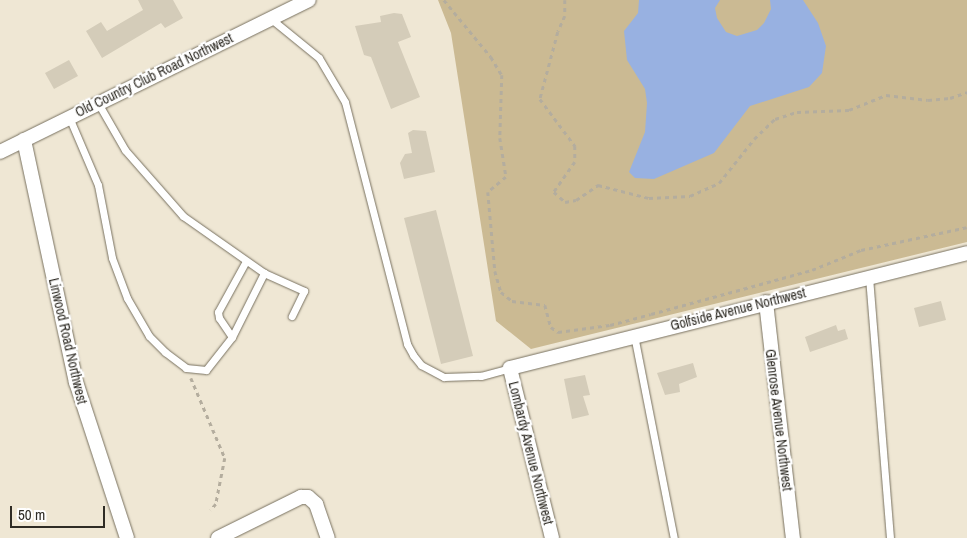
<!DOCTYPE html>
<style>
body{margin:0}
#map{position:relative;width:967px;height:538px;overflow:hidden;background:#efe7d4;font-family:"Archivo Narrow",sans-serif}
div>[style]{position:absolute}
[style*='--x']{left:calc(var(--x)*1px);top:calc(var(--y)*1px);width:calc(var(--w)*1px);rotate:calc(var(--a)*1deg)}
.green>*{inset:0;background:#cbba93}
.water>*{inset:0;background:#98b1e1}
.building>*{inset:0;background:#d4ccb9}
.path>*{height:2.5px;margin-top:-1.25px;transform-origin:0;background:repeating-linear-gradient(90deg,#b4ad9e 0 4px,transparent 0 8px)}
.roads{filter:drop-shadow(0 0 1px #787160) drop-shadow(0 0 1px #787160)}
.lane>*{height:7px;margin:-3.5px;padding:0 3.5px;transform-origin:3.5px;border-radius:3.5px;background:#fff}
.street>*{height:14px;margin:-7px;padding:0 7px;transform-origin:7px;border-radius:7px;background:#fff}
span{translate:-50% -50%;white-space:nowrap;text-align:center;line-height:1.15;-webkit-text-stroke:4.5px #fff;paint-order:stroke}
.street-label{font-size:14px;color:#2f2c25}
.scale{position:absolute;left:10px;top:506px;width:95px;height:22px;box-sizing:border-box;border:2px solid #2f2c25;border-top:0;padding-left:6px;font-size:15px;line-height:18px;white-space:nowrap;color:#2f2c25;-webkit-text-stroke:4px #fff;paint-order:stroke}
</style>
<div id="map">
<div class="green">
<div style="clip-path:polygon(438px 0,967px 0,967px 242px,531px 349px,496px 321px,451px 33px)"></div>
</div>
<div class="water">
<div style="clip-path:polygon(639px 0,720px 0,715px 8px,717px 18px,726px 32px,737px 36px,757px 30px,764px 23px,771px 9px,770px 0,803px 0,818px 23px,826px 46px,822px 73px,809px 87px,750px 106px,714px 153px,654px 179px,635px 178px,629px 172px,645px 132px,647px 103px,645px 89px,627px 60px,624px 31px,638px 13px)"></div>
</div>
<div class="building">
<div style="clip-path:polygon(138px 0,173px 0,183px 18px,165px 28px,161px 23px,102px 58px,86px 31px,101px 22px,107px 31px,143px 10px)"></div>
<div style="clip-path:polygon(394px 13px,402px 14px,411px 37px,398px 42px,420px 97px,391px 109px,371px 57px,364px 55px,355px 26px,381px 22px,380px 16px)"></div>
<div style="clip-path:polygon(69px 60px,78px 76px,54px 89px,45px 73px)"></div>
<div style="clip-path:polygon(413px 130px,426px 131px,435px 172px,404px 179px,400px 163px,405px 154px,412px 153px,408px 133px)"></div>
<div style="clip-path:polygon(436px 210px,473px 356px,441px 364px,404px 218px)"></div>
<div style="clip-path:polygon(941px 301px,946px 320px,919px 327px,914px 308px)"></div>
<div style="clip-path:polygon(836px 325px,838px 331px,845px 329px,848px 339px,810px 352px,805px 337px)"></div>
<div style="clip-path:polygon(693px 363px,697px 377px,679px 384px,680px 392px,665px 395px,657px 373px)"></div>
<div style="clip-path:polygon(585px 375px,590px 395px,583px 396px,589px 415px,572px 419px,564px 379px)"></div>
</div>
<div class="path">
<div style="--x:444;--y:0;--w:74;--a:50.5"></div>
<div style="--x:491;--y:57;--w:21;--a:59"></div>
<div style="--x:502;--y:75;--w:63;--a:91.8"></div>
<div style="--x:500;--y:138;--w:39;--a:81"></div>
<div style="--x:506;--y:177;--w:23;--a:140"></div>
<div style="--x:488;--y:192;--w:79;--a:84.9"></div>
<div style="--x:495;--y:271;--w:22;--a:74"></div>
<div style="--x:501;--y:292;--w:14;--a:39"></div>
<div style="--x:512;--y:301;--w:33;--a:7"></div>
<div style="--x:545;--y:305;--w:23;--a:75"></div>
<div style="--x:551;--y:327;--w:9;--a:36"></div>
<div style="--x:558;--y:332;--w:52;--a:-7.7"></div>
<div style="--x:610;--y:325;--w:42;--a:-15"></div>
<div style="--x:651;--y:314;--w:167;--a:-15.3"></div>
<div style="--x:812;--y:270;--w:53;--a:-22.2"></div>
<div style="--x:861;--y:250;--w:108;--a:-12.2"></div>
<div style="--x:565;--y:0;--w:16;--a:90"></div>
<div style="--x:565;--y:16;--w:17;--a:114"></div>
<div style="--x:558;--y:32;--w:69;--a:105"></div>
<div style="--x:540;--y:99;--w:59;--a:53.3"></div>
<div style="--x:575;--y:146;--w:16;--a:90"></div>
<div style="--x:575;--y:162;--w:37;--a:125"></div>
<div style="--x:554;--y:192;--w:15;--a:42"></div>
<div style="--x:565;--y:202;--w:11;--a:-10"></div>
<div style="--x:576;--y:200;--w:27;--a:-34"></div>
<div style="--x:598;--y:185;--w:53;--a:14.3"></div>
<div style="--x:649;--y:198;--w:41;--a:-2.8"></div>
<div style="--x:690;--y:196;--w:32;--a:-24"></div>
<div style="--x:719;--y:183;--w:56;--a:-51.5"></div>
<div style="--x:754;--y:139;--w:29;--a:-44"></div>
<div style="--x:775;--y:119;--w:23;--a:-18"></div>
<div style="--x:797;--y:112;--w:52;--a:-2.2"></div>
<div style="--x:849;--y:110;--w:40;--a:-22"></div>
<div style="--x:886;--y:95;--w:42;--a:6.8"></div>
<div style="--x:928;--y:100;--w:22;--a:-5"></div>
<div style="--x:950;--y:98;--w:18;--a:-19"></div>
<div style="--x:191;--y:378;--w:87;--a:67"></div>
<div style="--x:225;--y:458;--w:47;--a:101.1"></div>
<div style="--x:216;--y:504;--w:8;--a:130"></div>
</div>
<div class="roads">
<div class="lane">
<div style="--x:270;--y:18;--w:63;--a:39.2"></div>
<div style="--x:319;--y:58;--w:51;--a:59.4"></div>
<div style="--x:345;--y:102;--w:250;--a:75.6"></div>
<div style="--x:407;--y:344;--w:13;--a:61"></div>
<div style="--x:413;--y:355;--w:13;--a:51"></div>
<div style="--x:421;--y:365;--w:26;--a:28"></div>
<div style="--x:444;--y:377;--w:37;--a:-2"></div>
<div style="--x:481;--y:376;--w:30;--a:-15"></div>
<div style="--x:98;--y:103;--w:54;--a:60.1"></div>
<div style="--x:125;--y:150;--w:88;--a:48.7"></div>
<div style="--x:183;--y:216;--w:99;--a:35.1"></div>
<div style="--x:264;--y:273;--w:44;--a:24.2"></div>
<div style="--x:304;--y:291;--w:28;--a:116"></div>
<div style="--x:69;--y:117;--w:74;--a:66.9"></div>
<div style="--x:98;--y:185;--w:74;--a:79.1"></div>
<div style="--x:112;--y:258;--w:43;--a:69.4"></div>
<div style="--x:127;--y:298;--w:44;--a:59.9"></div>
<div style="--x:149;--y:336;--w:23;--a:45"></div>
<div style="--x:165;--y:352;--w:26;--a:37"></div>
<div style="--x:186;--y:368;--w:20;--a:6"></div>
<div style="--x:206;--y:370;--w:42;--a:-51.8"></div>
<div style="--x:232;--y:337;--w:72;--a:-63.4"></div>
<div style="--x:869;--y:277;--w:262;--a:85.4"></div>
<div style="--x:634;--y:335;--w:207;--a:78.9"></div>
<div style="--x:232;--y:337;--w:23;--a:-124"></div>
<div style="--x:219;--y:318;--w:6;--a:-99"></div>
<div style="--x:218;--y:312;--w:58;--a:-61.2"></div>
</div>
<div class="street">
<div style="--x:24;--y:140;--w:248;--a:77.9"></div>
<div style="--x:76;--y:382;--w:164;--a:71.9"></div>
<div style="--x:0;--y:152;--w:344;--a:-26.2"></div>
<div style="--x:766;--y:302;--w:238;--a:83.5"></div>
<div style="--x:218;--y:538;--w:93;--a:-26.3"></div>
<div style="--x:301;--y:497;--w:7;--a:0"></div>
<div style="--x:308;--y:497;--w:11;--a:41"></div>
<div style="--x:316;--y:504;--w:36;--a:71"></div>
<div style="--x:552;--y:538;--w:175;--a:-103.9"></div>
<div style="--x:510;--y:368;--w:471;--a:-14.1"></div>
</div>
</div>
<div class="street-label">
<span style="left:154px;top:75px;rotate:-26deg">Old Country Club Road Northwest</span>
<span style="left:738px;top:309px;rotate:-14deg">Golfside Avenue Northwest</span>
<span style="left:68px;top:341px;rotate:77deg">Linwood Road Northwest</span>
<span style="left:779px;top:420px;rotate:83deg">Glenrose Avenue Northwest</span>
<span style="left:531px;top:453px;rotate:76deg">Lombardy Avenue Northwest</span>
</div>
<div class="scale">50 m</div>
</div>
